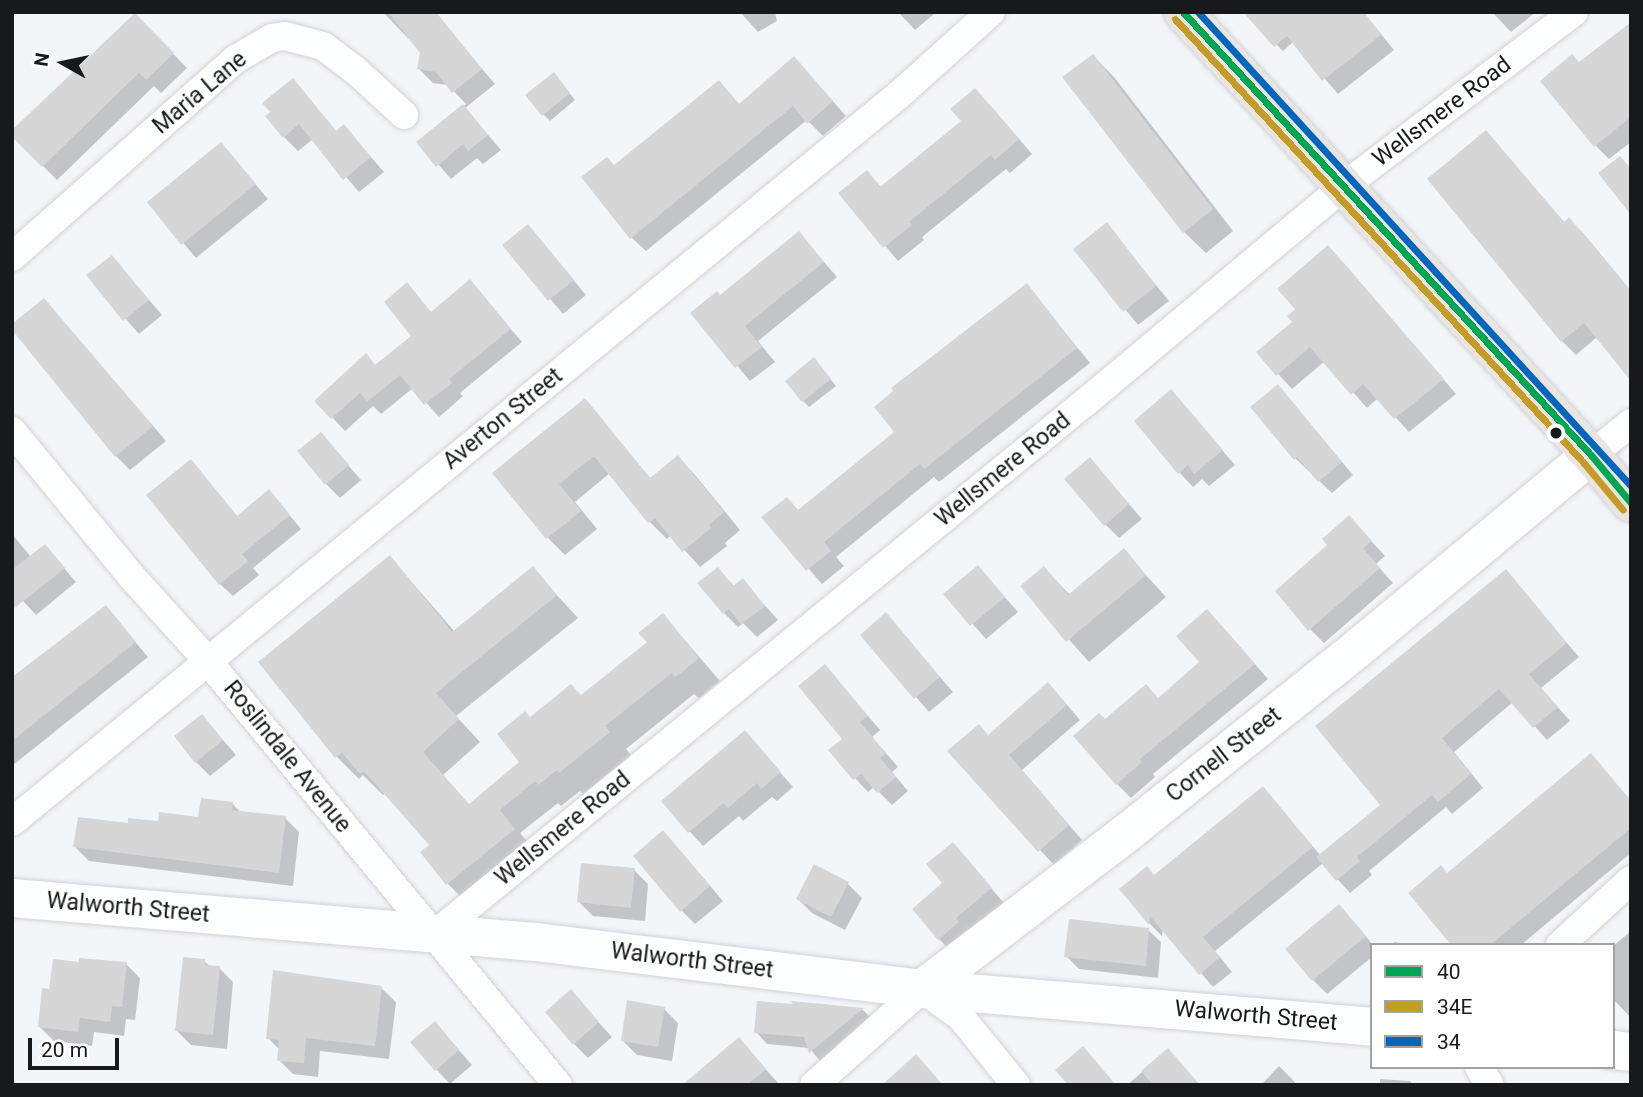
<!DOCTYPE html>
<style>
body{margin:0}
#map{position:relative;width:1643px;height:1097px;overflow:hidden;background:#f3f6f9;font-family:Roboto,sans-serif}
div>[style]{position:absolute}
[style*='--x']{left:calc(var(--x)*1px);top:calc(var(--y)*1px);width:calc(var(--w)*1px);rotate:calc(var(--a)*1deg)}
.shadow>*{inset:0;background:#0003}
.building>*{inset:0;background:#d6d6d7}
.roads{filter:drop-shadow(0 0 2px #d1d2d5) drop-shadow(0 0 2px #d1d2d5)}
.street>*{height:28px;margin:-14px;padding:0 14px;transform-origin:14px;border-radius:14px;background:#fdfefe}
.secondary>*{height:38px;margin:-19px;padding:0 19px;transform-origin:19px;border-radius:19px;background:#fdfefe}
.primary>*{height:38px;margin:-19px;padding:0 19px;transform-origin:19px;border-radius:19px;background:#eae6df}
.bus-1>*{height:7px;margin:-3.5px;padding:0 3.5px;transform-origin:3.5px;border-radius:3.5px;background:#00a651}
.bus-2>*{height:7px;margin:-3.5px;padding:0 3.5px;transform-origin:3.5px;border-radius:3.5px;background:#c59c28}
.bus-3>*{height:7px;margin:-3.5px;padding:0 3.5px;transform-origin:3.5px;border-radius:3.5px;background:#0065bd}
.dots>*{width:19px;height:19px;translate:-50% -50%;box-sizing:border-box;border:4px solid #fff;border-radius:50%}
span{translate:-50% -50%;white-space:nowrap;text-align:center;line-height:1.15;-webkit-text-stroke:5px #fff;paint-order:stroke}
.street-label{font-size:23px;color:#17191b}
.frame{position:absolute;inset:0;border:14px solid #17191b;pointer-events:none}
.legend{position:absolute;left:1370px;top:943px;width:245px;height:126px;box-sizing:border-box;background:#fff;border:2px solid #a2a3a4;margin:0;padding:9px 12px;list-style:none;font-size:21px;color:#17191b}
.legend li{display:flex;align-items:center;gap:14px;height:35px}
.legend b{width:35px;border:2px solid #a2a3a4}
.north{position:absolute;left:28px;top:28px;width:70px;height:70px;-webkit-text-stroke:5px #fff;paint-order:stroke;rotate:279deg;font-size:19px;font-weight:700;line-height:28px;text-align:center;color:#17191b}
.north::after{content:'';display:block;margin:auto;width:24px;height:32px;background:#17191b;clip-path:polygon(50% 0,100% 100%,50% 72%,0 100%)}
.scale{position:absolute;left:28px;top:1038px;width:91px;height:32px;box-sizing:border-box;border:4px solid #17191b;border-top:0;padding-left:9px;font-size:21px;line-height:24px;white-space:nowrap;color:#17191b;-webkit-text-stroke:5px #fff;paint-order:stroke}
</style>
<div id="map">
<div class="shadow">
<div style="clip-path:polygon(383px 12px,420px 12px,443px 23px,495px 84px,465px 108px,501px 150px,483px 164px,477px 158px,451px 179px,419px 142px,466px 104px,448px 85px,433px 83px,419px 69px,421px 52px)"></div>
<div style="clip-path:polygon(740px 12px,775px 12px,777px 21px,758px 32px)"></div>
<div style="clip-path:polygon(898px 12px,933px 12px,934px 14px,915px 30px)"></div>
<div style="clip-path:polygon(1327px 12px,1283px 51px,1262px 30px)"></div>
<div style="clip-path:polygon(1363px 12px,1394px 50px,1338px 94px,1301px 51px)"></div>
<div style="clip-path:polygon(1492px 12px,1536px 12px,1511px 32px)"></div>
<div style="clip-path:polygon(135px 15px,187px 68px,161px 93px,154px 86px,57px 180px,12px 135px)"></div>
<div style="clip-path:polygon(1631px 24px,1631px 142px,1609px 159px,1596px 146px,1580px 64px)"></div>
<div style="clip-path:polygon(1093px 56px,1114px 77px,1233px 231px,1206px 253px,1184px 232px)"></div>
<div style="clip-path:polygon(808px 73px,846px 116px,823px 136px,807px 120px,646px 251px,631px 237px,719px 82px,740px 105px)"></div>
<div style="clip-path:polygon(293px 80px,337px 132px,344px 126px,384px 172px,359px 192px,313px 139px,298px 151px,284px 137px)"></div>
<div style="clip-path:polygon(560px 81px,575px 100px,550px 121px,543px 114px)"></div>
<div style="clip-path:polygon(989px 104px,1032px 154px,1010px 173px,1006px 169px,922px 237px,924px 240px,898px 261px,841px 193px,867px 172px,882px 188px)"></div>
<div style="clip-path:polygon(1486px 133px,1565px 223px,1569px 219px,1583px 233px,1631px 291px,1597px 337px,1576px 355px,1562px 341px)"></div>
<div style="clip-path:polygon(221px 144px,268px 199px,196px 258px,149px 203px)"></div>
<div style="clip-path:polygon(1107px 225px,1169px 301px,1138px 325px,1076px 249px)"></div>
<div style="clip-path:polygon(528px 226px,586px 295px,563px 314px,505px 245px)"></div>
<div style="clip-path:polygon(799px 233px,837px 277px,758px 341px,775px 362px,750px 381px,693px 313px,721px 297px)"></div>
<div style="clip-path:polygon(112px 257px,162px 315px,139px 334px,89px 276px)"></div>
<div style="clip-path:polygon(1342px 261px,1456px 394px,1409px 432px,1378px 398px,1367px 408px,1325px 361px,1292px 389px,1258px 352px,1295px 322px)"></div>
<div style="clip-path:polygon(470px 282px,522px 342px,460px 393px,463px 396px,439px 417px,413px 388px,381px 414px,373px 406px,345px 431px,317px 401px,377px 367px,414px 336px,407px 285px,432px 313px)"></div>
<div style="clip-path:polygon(1027px 286px,1090px 363px,939px 482px,934px 477px,836px 557px,844px 566px,822px 584px,764px 517px,787px 499px,799px 511px,897px 433px)"></div>
<div style="clip-path:polygon(44px 300px,166px 441px,130px 470px,116px 456px)"></div>
<div style="clip-path:polygon(820px 366px,836px 386px,809px 407px,803px 401px)"></div>
<div style="clip-path:polygon(1278px 386px,1353px 475px,1332px 493px,1295px 458px)"></div>
<div style="clip-path:polygon(1171px 391px,1235px 465px,1209px 486px,1202px 479px,1193px 487px,1179px 472px)"></div>
<div style="clip-path:polygon(585px 401px,651px 479px,678px 457px,695px 475px,740px 530px,725px 543px,727px 546px,700px 567px,671px 535px,667px 539px,650px 522px,610px 473px,575px 502px,597px 529px,565px 555px,548px 538px,495px 473px)"></div>
<div style="clip-path:polygon(321px 434px,361px 480px,340px 498px,326px 484px)"></div>
<div style="clip-path:polygon(1090px 460px,1142px 519px,1119px 538px,1105px 524px)"></div>
<div style="clip-path:polygon(191px 461px,238px 517px,281px 505px,301px 529px,253px 568px,259px 575px,233px 596px,220px 584px)"></div>
<div style="clip-path:polygon(1363px 532px,1385px 556px,1376px 564px,1393px 583px,1324px 643px,1310px 629px)"></div>
<div style="clip-path:polygon(12px 534px,31px 557px,45px 546px,76px 582px,36px 615px,12px 589px)"></div>
<div style="clip-path:polygon(1123px 550px,1166px 597px,1089px 662px,1022px 587px,1044px 568px,1070px 595px)"></div>
<div style="clip-path:polygon(390px 557px,455px 632px,533px 569px,578px 618px,456px 716px,480px 742px,443px 775px,470px 806px,522px 762px,531px 719px,582px 697px,649px 643px,663px 615px,720px 681px,699px 698px,694px 694px,626px 749px,631px 755px,583px 794px,580px 791px,561px 806px,558px 803px,520px 833px,536px 852px,470px 906px,448px 884px,432px 845px,386px 793px,383px 795px,363px 775px,359px 779px,337px 757px,260px 662px)"></div>
<div style="clip-path:polygon(978px 567px,1018px 612px,986px 639px,946px 594px)"></div>
<div style="clip-path:polygon(718px 569px,735px 587px,742px 580px,778px 620px,757px 637px,743px 623px,738px 627px,724px 613px)"></div>
<div style="clip-path:polygon(1506px 572px,1579px 657px,1541px 688px,1570px 721px,1547px 740px,1513px 702px,1454px 752px,1483px 788px,1452px 814px,1446px 807px,1369px 871px,1372px 875px,1350px 893px,1323px 863px,1215px 951px,1232px 972px,1213px 987px,1163px 929px,1162px 936px,1150px 924px,1121px 889px,1155px 876px,1263px 788px,1321px 856px,1383px 806px)"></div>
<div style="clip-path:polygon(106px 607px,148px 657px,12px 766px,12px 680px)"></div>
<div style="clip-path:polygon(886px 615px,953px 692px,929px 712px,862px 635px)"></div>
<div style="clip-path:polygon(1221px 625px,1268px 679px,1153px 774px,1155px 777px,1131px 798px,1117px 784px,1106px 721px,1159px 700px,1201px 662px)"></div>
<div style="clip-path:polygon(825px 666px,880px 730px,872px 737px,898px 767px,892px 772px,908px 791px,892px 805px,874px 787px,868px 792px,830px 751px,844px 739px)"></div>
<div style="clip-path:polygon(1062px 699px,1080px 720px,1022px 770px,1082px 840px,1054px 865px,949px 751px,988px 736px)"></div>
<div style="clip-path:polygon(202px 716px,236px 755px,210px 776px,196px 762px)"></div>
<div style="clip-path:polygon(745px 733px,793px 787px,777px 801px,772px 797px,743px 821px,739px 816px,703px 846px,663px 802px)"></div>
<div style="clip-path:polygon(1591px 755px,1631px 801px,1631px 853px,1521px 945px,1453px 945px,1448px 875px)"></div>
<div style="clip-path:polygon(232px 803px,241px 813px,285px 818px,299px 832px,293px 886px,89px 861px,75px 847px,129px 825px,200px 819px)"></div>
<div style="clip-path:polygon(953px 844px,1004px 903px,953px 953px,939px 939px)"></div>
<div style="clip-path:polygon(677px 847px,723px 901px,695px 924px,681px 910px)"></div>
<div style="clip-path:polygon(634px 870px,648px 884px,645px 921px,593px 916px,579px 902px)"></div>
<div style="clip-path:polygon(848px 884px,862px 898px,845px 930px,812px 913px,798px 899px)"></div>
<div style="clip-path:polygon(1353px 921px,1373px 945px,1372px 957px,1327px 994px,1313px 980px)"></div>
<div style="clip-path:polygon(1148px 930px,1161px 942px,1158px 978px,1079px 969px,1066px 956px)"></div>
<div style="clip-path:polygon(1631px 931px,1631px 1018px,1613px 999px,1613px 946px)"></div>
<div style="clip-path:polygon(1394px 942px,1416px 945px,1393px 945px)"></div>
<div style="clip-path:polygon(204px 961px,211px 967px,219px 968px,233px 982px,227px 1049px,191px 1045px,177px 1031px)"></div>
<div style="clip-path:polygon(126px 964px,140px 978px,135px 1020px,126px 1019px,124px 1036px,94px 1032px,92px 1046px,54px 1041px,40px 1027px)"></div>
<div style="clip-path:polygon(381px 988px,396px 1002px,389px 1059px,320px 1051px,318px 1077px,293px 1074px,279px 1060px,280px 1050px,268px 1038px)"></div>
<div style="clip-path:polygon(571px 992px,612px 1037px,588px 1058px,574px 1044px)"></div>
<div style="clip-path:polygon(794px 1003px,863px 1010px,874px 1021px,822px 1063px,809px 1048px,767px 1044px,756px 1032px,795px 1006px)"></div>
<div style="clip-path:polygon(664px 1009px,678px 1023px,672px 1061px,637px 1055px,623px 1041px)"></div>
<div style="clip-path:polygon(435px 1023px,472px 1065px,450px 1084px,436px 1069px)"></div>
<div style="clip-path:polygon(739px 1039px,779px 1084px,684px 1085px)"></div>
<div style="clip-path:polygon(1168px 1050px,1199px 1085px,1127px 1085px)"></div>
<div style="clip-path:polygon(1279px 1066px,1291px 1078px,1297px 1085px,1261px 1085px)"></div>
<div style="clip-path:polygon(1380px 1079px,1410px 1081px,1414px 1085px,1380px 1085px)"></div>
</div>
<div class="building">
<div style="clip-path:polygon(388px 12px,436px 12px,482px 69px,452px 93px,436px 72px,417px 69px,420px 53px)"></div>
<div style="clip-path:polygon(1243px 12px,1364px 12px,1381px 35px,1322px 81px,1287px 36px,1274px 47px)"></div>
<div style="clip-path:polygon(135px 13px,174px 53px,146px 80px,139px 73px,42px 167px,12px 137px,12px 130px)"></div>
<div style="clip-path:polygon(1631px 22px,1631px 117px,1594px 147px,1540px 81px,1572px 54px,1579px 62px)"></div>
<div style="clip-path:polygon(1093px 54px,1213px 209px,1183px 233px,1062px 77px)"></div>
<div style="clip-path:polygon(794px 56px,833px 101px,807px 124px,793px 106px,630px 239px,581px 177px,607px 157px,614px 165px,719px 80px,739px 104px)"></div>
<div style="clip-path:polygon(554px 72px,570px 93px,542px 116px,525px 95px)"></div>
<div style="clip-path:polygon(293px 78px,336px 131px,344px 124px,371px 157px,343px 180px,299px 124px,283px 138px,265px 116px,270px 112px,262px 103px)"></div>
<div style="clip-path:polygon(975px 88px,1019px 139px,995px 160px,991px 155px,909px 222px,912px 225px,883px 248px,838px 193px,867px 170px,880px 187px,961px 121px,950px 109px)"></div>
<div style="clip-path:polygon(463px 104px,488px 135px,468px 151px,463px 144px,436px 167px,416px 142px)"></div>
<div style="clip-path:polygon(1486px 130px,1564px 222px,1569px 217px,1631px 291px,1631px 381px,1584px 323px,1561px 342px,1427px 179px)"></div>
<div style="clip-path:polygon(221px 142px,256px 184px,181px 245px,147px 202px)"></div>
<div style="clip-path:polygon(1620px 156px,1631px 169px,1631px 215px,1598px 173px)"></div>
<div style="clip-path:polygon(1107px 222px,1156px 286px,1123px 312px,1073px 249px)"></div>
<div style="clip-path:polygon(528px 224px,574px 280px,548px 301px,502px 245px)"></div>
<div style="clip-path:polygon(799px 231px,824px 262px,745px 326px,762px 347px,735px 368px,690px 313px,717px 291px,720px 295px)"></div>
<div style="clip-path:polygon(1328px 245px,1444px 379px,1394px 419px,1363px 384px,1351px 395px,1310px 347px,1276px 376px,1256px 352px,1292px 322px,1287px 316px,1295px 309px,1277px 289px)"></div>
<div style="clip-path:polygon(112px 255px,149px 300px,123px 321px,86px 275px)"></div>
<div style="clip-path:polygon(470px 279px,511px 329px,449px 379px,452px 383px,424px 405px,400px 375px,367px 402px,360px 393px,331px 419px,314px 401px,366px 353px,375px 365px,411px 336px,384px 302px,407px 282px,431px 312px)"></div>
<div style="clip-path:polygon(1027px 283px,1077px 348px,924px 469px,920px 464px,824px 542px,831px 551px,806px 571px,761px 517px,787px 497px,798px 510px,894px 432px,874px 407px,893px 391px,891px 388px)"></div>
<div style="clip-path:polygon(44px 298px,153px 426px,115px 457px,12px 330px,12px 324px)"></div>
<div style="clip-path:polygon(814px 357px,831px 379px,802px 402px,785px 381px)"></div>
<div style="clip-path:polygon(1278px 384px,1342px 462px,1318px 482px,1297px 457px,1294px 460px,1250px 407px)"></div>
<div style="clip-path:polygon(1171px 389px,1223px 450px,1194px 474px,1188px 465px,1178px 474px,1134px 421px)"></div>
<div style="clip-path:polygon(585px 398px,650px 478px,678px 455px,724px 512px,709px 525px,711px 528px,682px 552px,655px 518px,648px 523px,594px 456px,559px 484px,581px 511px,546px 539px,492px 473px)"></div>
<div style="clip-path:polygon(321px 432px,349px 465px,325px 485px,297px 451px)"></div>
<div style="clip-path:polygon(1090px 457px,1129px 504px,1104px 526px,1064px 479px)"></div>
<div style="clip-path:polygon(191px 459px,237px 516px,269px 489px,290px 515px,242px 554px,248px 561px,219px 585px,146px 495px)"></div>
<div style="clip-path:polygon(1349px 515px,1372px 541px,1363px 548px,1380px 568px,1308px 631px,1275px 591px,1327px 545px,1322px 539px)"></div>
<div style="clip-path:polygon(45px 544px,65px 568px,12px 610px,12px 570px)"></div>
<div style="clip-path:polygon(1124px 548px,1146px 575px,1066px 642px,1020px 586px,1044px 566px,1068px 595px)"></div>
<div style="clip-path:polygon(390px 555px,452px 632px,533px 566px,557px 595px,436px 693px,459px 719px,423px 752px,469px 804px,519px 762px,497px 734px,525px 711px,530px 717px,571px 684px,581px 695px,647px 642px,638px 633px,663px 613px,699px 658px,675px 678px,672px 673px,605px 726px,610px 732px,559px 773px,557px 770px,538px 785px,535px 781px,500px 810px,515px 829px,446px 885px,420px 852px,429px 845px,364px 771px,360px 774px,342px 753px,335px 758px,258px 662px)"></div>
<div style="clip-path:polygon(978px 565px,1005px 597px,970px 626px,943px 594px)"></div>
<div style="clip-path:polygon(718px 567px,733px 586px,743px 578px,765px 606px,741px 624px,729px 609px,723px 614px,697px 583px)"></div>
<div style="clip-path:polygon(1506px 569px,1567px 643px,1529px 674px,1558px 707px,1533px 728px,1499px 689px,1442px 738px,1471px 774px,1438px 802px,1432px 795px,1357px 857px,1360px 861px,1336px 881px,1316px 857px,1380px 805px,1315px 726px)"></div>
<div style="clip-path:polygon(106px 605px,136px 642px,12px 741px,12px 677px)"></div>
<div style="clip-path:polygon(1207px 609px,1255px 664px,1140px 759px,1142px 762px,1116px 785px,1073px 736px,1099px 713px,1105px 719px,1146px 684px,1158px 698px,1199px 662px,1176px 636px)"></div>
<div style="clip-path:polygon(886px 612px,940px 677px,914px 699px,860px 635px)"></div>
<div style="clip-path:polygon(825px 664px,868px 716px,860px 722px,886px 753px,880px 758px,896px 777px,877px 793px,861px 774px,853px 780px,828px 750px,842px 739px,798px 686px)"></div>
<div style="clip-path:polygon(1048px 682px,1067px 705px,1009px 755px,1069px 825px,1038px 852px,947px 751px,979px 724px,988px 735px)"></div>
<div style="clip-path:polygon(202px 714px,223px 740px,195px 763px,174px 736px)"></div>
<div style="clip-path:polygon(745px 730px,781px 772px,761px 789px,757px 783px,728px 808px,724px 803px,688px 833px,661px 801px)"></div>
<div style="clip-path:polygon(1591px 753px,1631px 801px,1631px 828px,1490px 945px,1451px 945px,1408px 893px,1441px 865px,1447px 873px)"></div>
<div style="clip-path:polygon(1263px 786px,1313px 847px,1203px 937px,1220px 957px,1199px 975px,1150px 916px,1149px 925px,1119px 889px,1147px 866px,1154px 875px)"></div>
<div style="clip-path:polygon(201px 798px,233px 802px,232px 810px,286px 816px,279px 873px,73px 847px,78px 817px,128px 823px,128px 818px,158px 821px,159px 812px,198px 817px)"></div>
<div style="clip-path:polygon(663px 830px,710px 886px,680px 912px,633px 856px)"></div>
<div style="clip-path:polygon(953px 842px,992px 888px,956px 918px,959px 922px,938px 940px,912px 909px,942px 883px,926px 864px)"></div>
<div style="clip-path:polygon(581px 863px,635px 868px,631px 908px,577px 902px)"></div>
<div style="clip-path:polygon(814px 864px,849px 882px,831px 917px,796px 899px)"></div>
<div style="clip-path:polygon(1339px 904px,1366px 936px,1312px 981px,1285px 949px)"></div>
<div style="clip-path:polygon(1069px 919px,1149px 928px,1146px 966px,1064px 957px)"></div>
<div style="clip-path:polygon(183px 957px,205px 959px,205px 965px,220px 966px,213px 1035px,175px 1031px)"></div>
<div style="clip-path:polygon(79px 958px,127px 962px,122px 1007px,112px 1006px,110px 1022px,80px 1018px,78px 1032px,38px 1027px,42px 988px,49px 989px,53px 959px,79px 962px)"></div>
<div style="clip-path:polygon(273px 970px,382px 986px,375px 1046px,306px 1038px,304px 1063px,277px 1061px,279px 1040px,266px 1039px)"></div>
<div style="clip-path:polygon(571px 989px,599px 1022px,573px 1045px,545px 1012px)"></div>
<div style="clip-path:polygon(627px 1000px,665px 1007px,658px 1047px,621px 1041px)"></div>
<div style="clip-path:polygon(757px 1001px,793px 1004px,791px 1001px,864px 1008px,809px 1053px,804px 1037px,754px 1033px)"></div>
<div style="clip-path:polygon(435px 1021px,459px 1050px,435px 1071px,410px 1042px)"></div>
<div style="clip-path:polygon(739px 1037px,766px 1069px,747px 1085px,682px 1085px)"></div>
<div style="clip-path:polygon(1083px 1046px,1116px 1085px,1068px 1085px,1055px 1070px)"></div>
<div style="clip-path:polygon(1168px 1048px,1200px 1085px,1153px 1085px,1141px 1071px)"></div>
<div style="clip-path:polygon(916px 1054px,943px 1085px,882px 1085px)"></div>
</div>
<div class="roads">
<div class="street">
<div style="--x:12;--y:257;--w:299;--a:-41.5"></div>
<div style="--x:236;--y:59;--w:42;--a:-30.3"></div>
<div style="--x:272;--y:38;--w:13;--a:-9"></div>
<div style="--x:285;--y:36;--w:39;--a:15"></div>
<div style="--x:323;--y:46;--w:39;--a:37"></div>
<div style="--x:354;--y:69;--w:68;--a:42.6"></div>
<div style="--x:12;--y:431;--w:189;--a:50.6"></div>
<div style="--x:132;--y:577;--w:112;--a:47.9"></div>
<div style="--x:207;--y:660;--w:551;--a:50.45"></div>
<div style="--x:1591;--y:455;--w:51;--a:-38.7"></div>
<div style="--x:12;--y:822;--w:1150;--a:-39.35"></div>
<div style="--x:901;--y:93;--w:121;--a:-42"></div>
<div style="--x:435;--y:934;--w:842;--a:-39.27"></div>
<div style="--x:1087;--y:401;--w:335;--a:-39.9"></div>
<div style="--x:1344;--y:186;--w:288;--a:-37.1"></div>
<div style="--x:1560;--y:945;--w:96;--a:-42.5"></div>
<div style="--x:1479;--y:1067;--w:21;--a:59"></div>
<div style="--x:814;--y:1085;--w:144;--a:-41.6"></div>
<div style="--x:922;--y:989;--w:47;--a:35.4"></div>
<div style="--x:960;--y:1016;--w:89;--a:50.9"></div>
</div>
<div class="secondary">
<div style="--x:12;--y:898;--w:525;--a:4.81"></div>
<div style="--x:535;--y:942;--w:390;--a:6.9"></div>
<div style="--x:922;--y:989;--w:452;--a:4.8"></div>
<div style="--x:922;--y:989;--w:248;--a:-37.3"></div>
<div style="--x:1119;--y:839;--w:305;--a:-38.6"></div>
<div style="--x:1357;--y:649;--w:304;--a:-39.7"></div>
<div style="--x:1613;--y:1050;--w:18;--a:6"></div>
</div>
<div class="primary">
<div style="--x:1183;--y:12;--w:602;--a:47.36"></div>
<div style="--x:1591;--y:455;--w:62;--a:50.2"></div>
</div>
</div>
<div class="bus-1">
<div style="--x:1183;--y:12;--w:602;--a:47.36"></div>
<div style="--x:1591;--y:455;--w:62;--a:50.2"></div>
</div>
<div class="bus-2">
<div style="--x:1175;--y:19;--w:602;--a:47.36"></div>
<div style="--x:1583;--y:462;--w:62;--a:50.2"></div>
</div>
<div class="bus-3">
<div style="--x:1198;--y:12;--w:642;--a:47.59"></div>
</div>
<div class="dots">
<div style="left:1556px;top:433px;background:#17191b"></div>
</div>
<div class="street-label">
<span style="left:200px;top:93px;rotate:-40deg">Maria Lane</span>
<span style="left:1442px;top:112px;rotate:-37deg">Wellsmere Road</span>
<span style="left:503px;top:419px;rotate:-39deg">Averton Street</span>
<span style="left:1003px;top:470px;rotate:-39deg">Wellsmere Road</span>
<span style="left:1224px;top:755px;rotate:-38deg">Cornell Street</span>
<span style="left:287px;top:757px;rotate:51deg">Roslindale Avenue</span>
<span style="left:563px;top:829px;rotate:-39deg">Wellsmere Road</span>
<span style="left:128px;top:908px;rotate:5deg">Walworth Street</span>
<span style="left:692px;top:961px;rotate:7deg">Walworth Street</span>
<span style="left:1256px;top:1016px;rotate:5deg">Walworth Street</span>
</div>
<div class="frame"></div>
<ul class="legend">
<li><b style="height:9px;background:#00a651"></b>40</li>
<li><b style="height:9px;background:#c59c28"></b>34E</li>
<li><b style="height:9px;background:#0065bd"></b>34</li>
</ul>
<div class="north">N</div>
<div class="scale">20 m</div>
</div>
